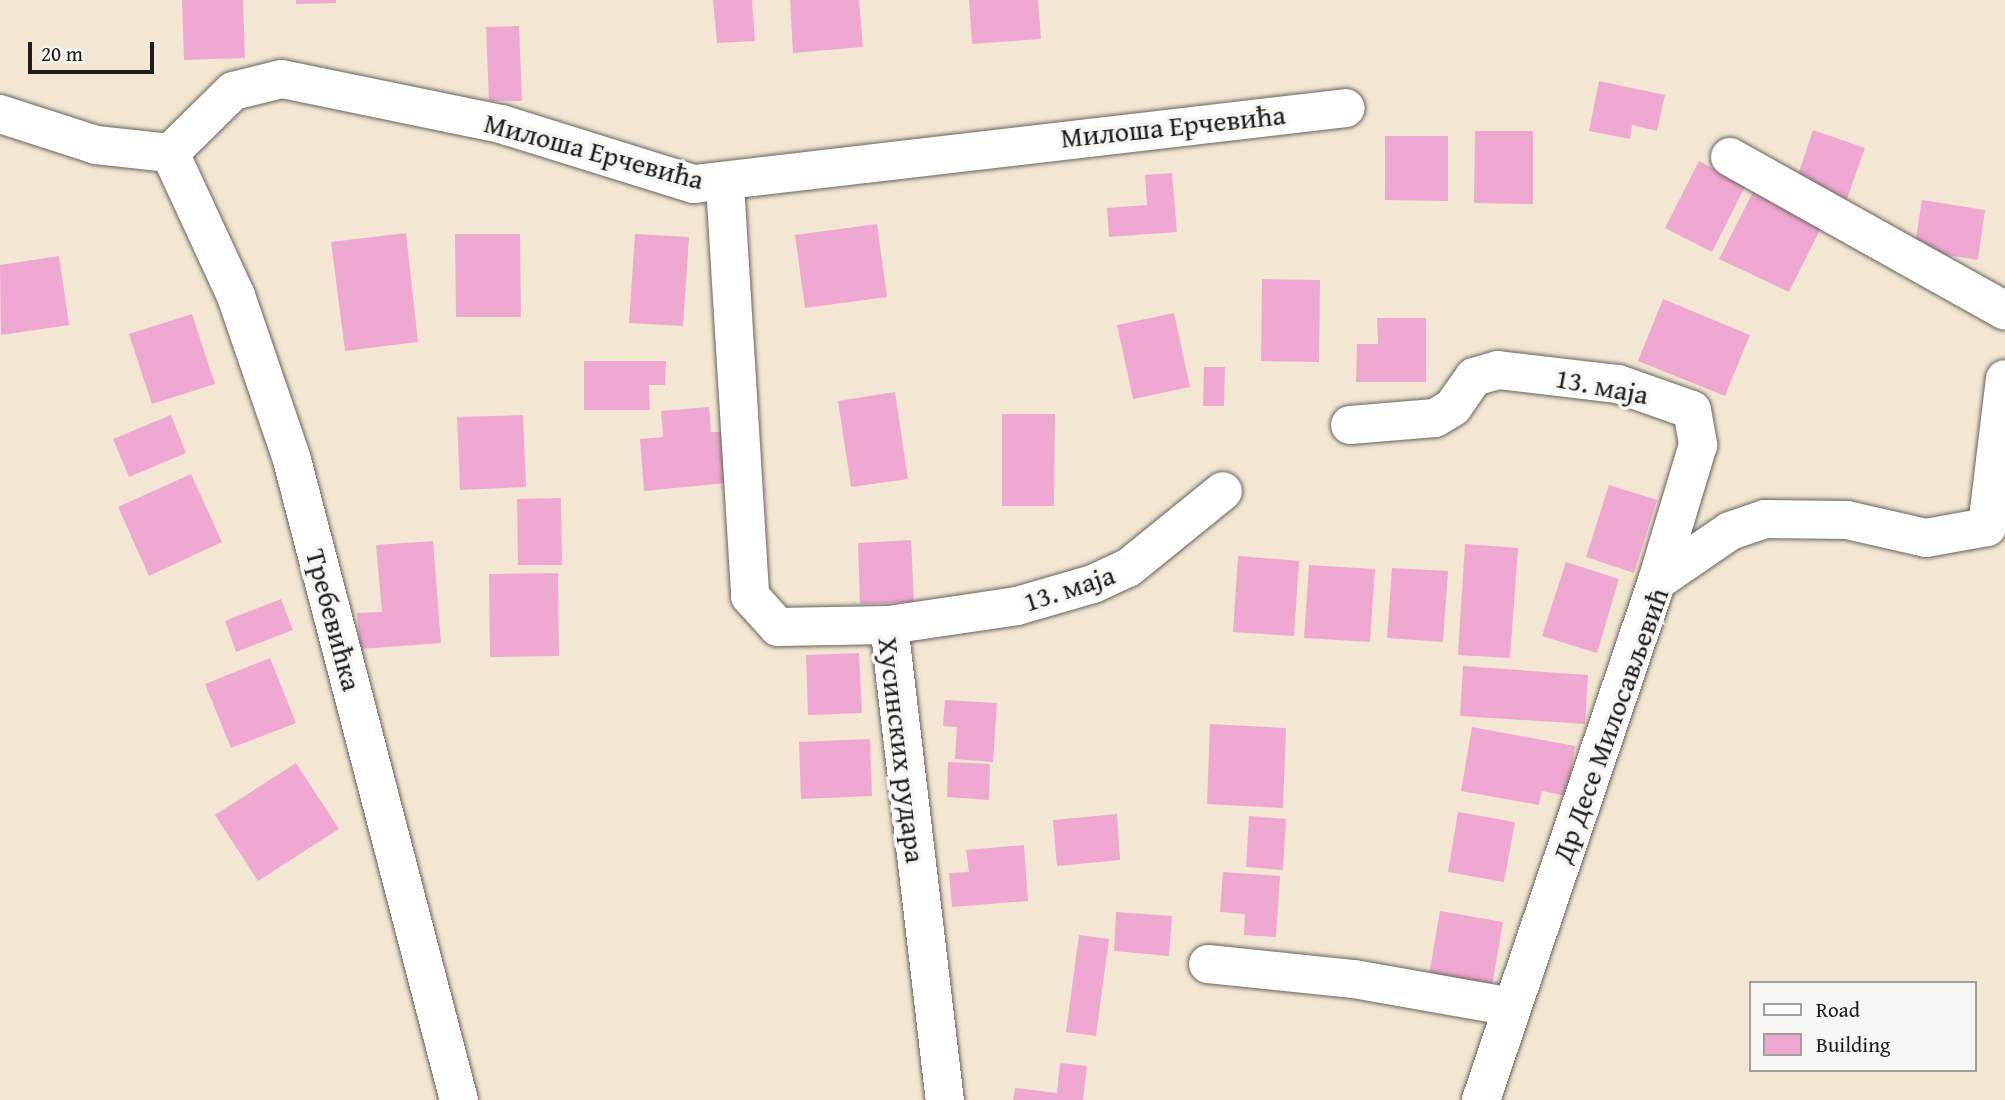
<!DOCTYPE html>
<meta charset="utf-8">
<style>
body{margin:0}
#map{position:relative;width:2005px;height:1100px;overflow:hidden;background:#f3e7d3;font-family:"Gentium Book Plus",serif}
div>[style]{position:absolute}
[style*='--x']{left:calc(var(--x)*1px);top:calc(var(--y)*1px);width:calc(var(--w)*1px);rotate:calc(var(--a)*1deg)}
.building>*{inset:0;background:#efa8d1}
.roads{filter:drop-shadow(0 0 2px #67635c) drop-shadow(0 0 2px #67635c)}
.minor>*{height:38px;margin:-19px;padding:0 19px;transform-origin:19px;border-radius:19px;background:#fff}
span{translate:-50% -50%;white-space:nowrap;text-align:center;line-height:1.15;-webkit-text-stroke:7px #f6f6f2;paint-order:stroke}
.street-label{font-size:28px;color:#1c1c1c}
.legend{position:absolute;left:1749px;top:981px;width:228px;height:91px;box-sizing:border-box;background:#f6f6f2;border:2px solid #9f9f9c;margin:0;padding:9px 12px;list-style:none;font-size:21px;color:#1c1c1c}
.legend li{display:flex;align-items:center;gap:14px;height:35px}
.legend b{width:35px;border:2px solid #9f9f9c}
.scale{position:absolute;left:28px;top:42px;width:126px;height:32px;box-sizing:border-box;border:4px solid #1c1c1c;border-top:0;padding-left:9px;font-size:21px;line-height:24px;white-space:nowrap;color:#1c1c1c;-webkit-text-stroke:5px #f6f6f2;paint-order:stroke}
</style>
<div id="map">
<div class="building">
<div style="clip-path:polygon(182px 0,243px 0,245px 58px,184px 60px)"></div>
<div style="clip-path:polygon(296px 0,336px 0,336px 3px,296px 4px)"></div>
<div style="clip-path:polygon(713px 0,752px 0,755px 41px,717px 43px)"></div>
<div style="clip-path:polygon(790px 0,859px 0,863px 47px,793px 53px)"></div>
<div style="clip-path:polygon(969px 0,1038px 0,1041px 39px,972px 44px)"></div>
<div style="clip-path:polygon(519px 26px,522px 101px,489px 101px,486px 27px)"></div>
<div style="clip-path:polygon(1599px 81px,1665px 95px,1657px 131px,1632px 125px,1630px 139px,1589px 131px)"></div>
<div style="clip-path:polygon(1813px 130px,1865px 148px,1847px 199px,1796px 181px)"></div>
<div style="clip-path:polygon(1475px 131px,1533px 131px,1533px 204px,1474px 203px)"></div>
<div style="clip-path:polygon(1385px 136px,1448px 136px,1448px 201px,1385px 200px)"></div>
<div style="clip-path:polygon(1699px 161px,1746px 185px,1712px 252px,1665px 228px)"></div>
<div style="clip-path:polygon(1172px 173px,1177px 232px,1109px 237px,1107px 208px,1147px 205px,1145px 175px)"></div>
<div style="clip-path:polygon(1756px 186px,1826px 218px,1789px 292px,1719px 259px)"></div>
<div style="clip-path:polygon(1922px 200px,1985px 210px,1978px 260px,1914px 250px)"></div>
<div style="clip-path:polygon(877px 224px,887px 297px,805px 308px,795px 235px)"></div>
<div style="clip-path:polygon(406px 233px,418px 342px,345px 351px,331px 242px)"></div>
<div style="clip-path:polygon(455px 234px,520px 234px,521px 317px,456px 317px)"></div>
<div style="clip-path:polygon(635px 234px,689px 237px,683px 326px,629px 323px)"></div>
<div style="clip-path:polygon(59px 256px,69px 325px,1px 335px,0 265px)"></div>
<div style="clip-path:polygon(1262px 279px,1320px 280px,1319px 362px,1261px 361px)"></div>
<div style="clip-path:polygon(1663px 299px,1750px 335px,1725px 396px,1638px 361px)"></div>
<div style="clip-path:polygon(1174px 313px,1190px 387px,1133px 399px,1117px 325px)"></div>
<div style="clip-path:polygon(192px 314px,215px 384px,152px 404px,129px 334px)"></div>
<div style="clip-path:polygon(1377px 318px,1426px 318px,1426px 382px,1356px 382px,1357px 344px,1378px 344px)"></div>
<div style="clip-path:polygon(584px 361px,666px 361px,665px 385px,649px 385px,650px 410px,584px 410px)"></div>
<div style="clip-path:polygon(1204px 367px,1225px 367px,1224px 406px,1203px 406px)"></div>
<div style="clip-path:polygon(895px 392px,908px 479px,851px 487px,838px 401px)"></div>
<div style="clip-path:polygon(709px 407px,711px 432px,721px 432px,726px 483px,644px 491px,640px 439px,663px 437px,661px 411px)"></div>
<div style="clip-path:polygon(1002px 414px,1055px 414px,1054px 506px,1002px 506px)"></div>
<div style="clip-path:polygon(171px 415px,186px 453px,129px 477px,113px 439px)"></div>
<div style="clip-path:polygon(523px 415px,526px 487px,460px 490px,457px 417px)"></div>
<div style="clip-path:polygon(191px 474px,222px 542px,149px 576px,118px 507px)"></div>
<div style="clip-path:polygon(1609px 485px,1657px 500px,1634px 573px,1586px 557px)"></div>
<div style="clip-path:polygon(561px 498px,562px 565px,518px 565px,517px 499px)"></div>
<div style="clip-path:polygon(911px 540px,914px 602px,860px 604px,858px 543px)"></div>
<div style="clip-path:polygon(433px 541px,441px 643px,360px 649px,357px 613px,382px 612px,376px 545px)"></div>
<div style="clip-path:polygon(1465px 544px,1518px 548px,1510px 658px,1458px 655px)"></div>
<div style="clip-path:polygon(1238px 556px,1299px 561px,1294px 636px,1233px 632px)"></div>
<div style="clip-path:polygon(1566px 562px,1619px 579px,1597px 653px,1542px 636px)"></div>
<div style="clip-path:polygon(1309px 565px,1375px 569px,1370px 642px,1304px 638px)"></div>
<div style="clip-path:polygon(1392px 568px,1448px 571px,1443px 642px,1387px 638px)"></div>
<div style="clip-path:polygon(558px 573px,559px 656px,490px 657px,489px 574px)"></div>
<div style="clip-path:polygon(281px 599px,293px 630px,236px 652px,225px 621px)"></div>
<div style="clip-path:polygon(859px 653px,862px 713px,808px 715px,806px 655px)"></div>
<div style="clip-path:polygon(270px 658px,296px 723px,231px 748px,205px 684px)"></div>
<div style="clip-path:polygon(1463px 666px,1588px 675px,1585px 724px,1460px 716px)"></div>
<div style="clip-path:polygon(945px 700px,997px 703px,993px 762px,955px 759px,957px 727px,943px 726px)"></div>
<div style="clip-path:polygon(1210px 724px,1286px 728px,1283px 808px,1207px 804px)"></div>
<div style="clip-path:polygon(1472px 727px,1575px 746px,1567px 796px,1542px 791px,1539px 805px,1461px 791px)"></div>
<div style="clip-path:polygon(870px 739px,872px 796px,801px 799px,799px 742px)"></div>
<div style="clip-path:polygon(948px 762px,990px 764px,989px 800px,947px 797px)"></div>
<div style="clip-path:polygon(296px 763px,339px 829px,258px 881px,215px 815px)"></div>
<div style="clip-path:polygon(1458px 812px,1515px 822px,1504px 882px,1448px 872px)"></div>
<div style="clip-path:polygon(1117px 814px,1120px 860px,1057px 866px,1053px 820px)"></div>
<div style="clip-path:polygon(1249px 816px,1286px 819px,1283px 870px,1246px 867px)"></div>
<div style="clip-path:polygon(1024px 845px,1028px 901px,952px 907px,949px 873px,969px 872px,966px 850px)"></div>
<div style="clip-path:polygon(1223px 872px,1280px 876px,1276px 937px,1244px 935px,1245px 914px,1220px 912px)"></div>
<div style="clip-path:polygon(1440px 911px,1503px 922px,1492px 986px,1429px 975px)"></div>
<div style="clip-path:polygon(1116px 912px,1172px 916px,1169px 956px,1114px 951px)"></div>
<div style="clip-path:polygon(1079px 935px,1109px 939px,1096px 1036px,1066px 1032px)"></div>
<div style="clip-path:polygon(1060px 1063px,1087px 1066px,1083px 1100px,1013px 1100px,1015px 1088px,1057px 1093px)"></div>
</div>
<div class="roads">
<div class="minor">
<div style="--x:0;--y:114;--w:101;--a:17.9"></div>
<div style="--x:96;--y:145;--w:74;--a:6.2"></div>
<div style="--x:170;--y:153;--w:88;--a:-44.5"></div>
<div style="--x:233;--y:91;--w:50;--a:-13.8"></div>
<div style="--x:282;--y:79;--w:224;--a:11.6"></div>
<div style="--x:501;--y:124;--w:202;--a:17.3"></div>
<div style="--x:694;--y:184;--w:656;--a:-6.65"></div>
<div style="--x:170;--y:153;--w:157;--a:65.2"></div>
<div style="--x:236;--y:296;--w:173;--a:71.1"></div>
<div style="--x:292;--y:460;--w:661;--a:75.38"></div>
<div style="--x:1730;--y:157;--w:315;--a:29.2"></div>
<div style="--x:725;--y:184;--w:413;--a:86.5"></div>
<div style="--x:750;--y:596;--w:42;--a:47.9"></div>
<div style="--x:778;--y:627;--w:111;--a:-1"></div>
<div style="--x:889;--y:625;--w:478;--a:83.3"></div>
<div style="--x:1350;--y:425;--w:85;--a:-4.7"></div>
<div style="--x:1435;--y:418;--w:21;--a:-31"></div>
<div style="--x:1453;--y:407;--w:37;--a:-55"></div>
<div style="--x:1474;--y:377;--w:25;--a:-16"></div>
<div style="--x:1498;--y:370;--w:121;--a:6.7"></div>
<div style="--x:1618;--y:384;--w:78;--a:19.4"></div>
<div style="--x:1692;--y:410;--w:36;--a:80"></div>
<div style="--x:1698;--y:445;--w:142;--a:106.8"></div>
<div style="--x:889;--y:625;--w:129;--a:-8.4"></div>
<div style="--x:1017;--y:606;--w:79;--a:-16.1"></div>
<div style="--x:1093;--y:584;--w:38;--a:-25"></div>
<div style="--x:1128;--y:568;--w:122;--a:-39"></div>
<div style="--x:1208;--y:964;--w:147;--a:5.9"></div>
<div style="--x:1354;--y:979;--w:155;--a:10"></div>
<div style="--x:1481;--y:1100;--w:548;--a:-71.27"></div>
<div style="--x:1657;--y:581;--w:88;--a:-34.4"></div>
<div style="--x:1730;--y:531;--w:37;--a:-19"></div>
<div style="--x:1765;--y:519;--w:82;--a:0.7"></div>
<div style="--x:1847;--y:520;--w:81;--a:12.8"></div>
<div style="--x:1926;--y:538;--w:62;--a:-10.2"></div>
<div style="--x:1987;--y:527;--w:149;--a:-83.1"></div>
</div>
</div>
<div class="street-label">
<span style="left:1173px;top:126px;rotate:-6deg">Милоша Ерчевића</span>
<span style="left:594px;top:151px;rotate:15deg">Милоша Ерчевића</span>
<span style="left:1602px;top:386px;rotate:11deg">13. маја</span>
<span style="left:1069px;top:588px;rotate:-18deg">13. маја</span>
<span style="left:334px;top:620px;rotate:75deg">Требевићка</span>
<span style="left:1610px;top:725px;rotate:-70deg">Др Десе Милосављевић</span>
<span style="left:902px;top:750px;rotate:83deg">Хусинских рудара</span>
</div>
<ul class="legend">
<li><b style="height:9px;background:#fff"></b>Road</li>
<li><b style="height:19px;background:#efa8d1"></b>Building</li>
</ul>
<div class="scale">20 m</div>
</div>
